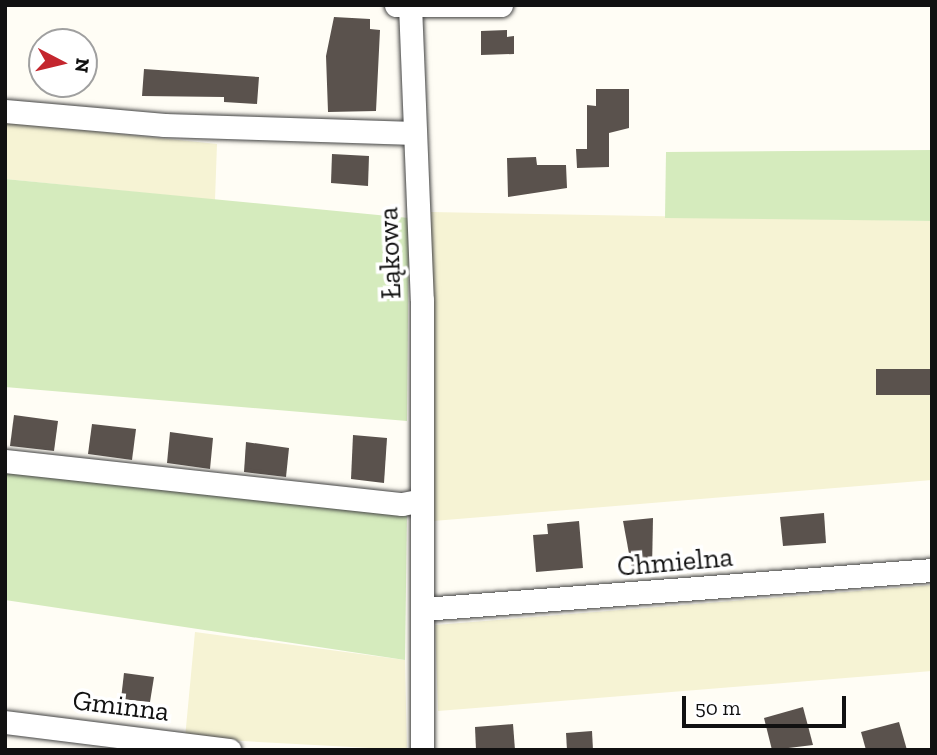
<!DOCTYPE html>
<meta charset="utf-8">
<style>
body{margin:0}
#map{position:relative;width:937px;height:755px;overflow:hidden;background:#fffdf5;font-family:"Zilla Slab",serif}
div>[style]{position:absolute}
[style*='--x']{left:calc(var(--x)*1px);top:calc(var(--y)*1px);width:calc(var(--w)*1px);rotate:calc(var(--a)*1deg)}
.farmland>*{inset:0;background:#f6f3d4}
.green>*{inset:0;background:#d5ebbd}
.building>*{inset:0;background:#5a524d}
.roads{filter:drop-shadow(0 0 2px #444) drop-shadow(0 0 2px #444)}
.minor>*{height:23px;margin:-11.5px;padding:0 11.5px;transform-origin:11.5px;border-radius:11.5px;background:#fff}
span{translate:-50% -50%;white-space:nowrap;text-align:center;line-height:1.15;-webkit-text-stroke:7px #fff;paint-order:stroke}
.street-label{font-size:28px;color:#111}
.frame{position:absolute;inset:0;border:7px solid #111;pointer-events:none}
.north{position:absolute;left:28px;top:28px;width:70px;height:70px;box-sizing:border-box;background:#fff;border:2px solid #a0a0a0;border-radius:50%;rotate:97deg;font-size:19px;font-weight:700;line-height:28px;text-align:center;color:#111}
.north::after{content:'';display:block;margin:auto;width:24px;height:32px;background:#c4262e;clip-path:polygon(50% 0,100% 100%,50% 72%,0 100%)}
.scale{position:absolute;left:682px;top:696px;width:164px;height:32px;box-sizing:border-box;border:4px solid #111;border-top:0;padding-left:9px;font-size:21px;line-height:24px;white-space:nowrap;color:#111;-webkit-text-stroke:5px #fff;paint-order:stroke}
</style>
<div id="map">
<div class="farmland">
<div style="clip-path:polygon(5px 122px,217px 144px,215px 200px,5px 179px)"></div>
<div style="clip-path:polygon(431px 212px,932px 221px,932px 480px,433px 521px)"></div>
<div style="clip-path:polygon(932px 585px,932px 671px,438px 711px,435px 625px)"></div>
<div style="clip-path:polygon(195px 632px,405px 660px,407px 750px,185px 738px)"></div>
</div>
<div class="green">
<div style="clip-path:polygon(932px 150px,932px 221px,665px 218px,666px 152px)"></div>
<div style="clip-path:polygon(5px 179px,409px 218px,407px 421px,5px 387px)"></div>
<div style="clip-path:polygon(5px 468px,407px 511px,405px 660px,5px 600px)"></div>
</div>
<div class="building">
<div style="clip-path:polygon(334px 17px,370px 19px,370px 29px,380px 30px,376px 111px,328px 112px,326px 56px)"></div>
<div style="clip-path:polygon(507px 30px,507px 37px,514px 36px,514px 54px,481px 55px,481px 31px)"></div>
<div style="clip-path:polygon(144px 69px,259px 77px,257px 104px,224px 102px,224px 97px,142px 96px)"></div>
<div style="clip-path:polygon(596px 89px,629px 89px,629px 128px,609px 133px,609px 167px,577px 168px,576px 149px,587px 149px,587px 105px,596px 106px)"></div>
<div style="clip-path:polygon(332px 154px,369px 156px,368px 186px,331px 183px)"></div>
<div style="clip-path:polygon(536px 157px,537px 165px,566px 165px,567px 188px,508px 197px,507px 158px)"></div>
<div style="clip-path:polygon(876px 369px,932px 369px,932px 395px,876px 395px)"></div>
<div style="clip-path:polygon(14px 415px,58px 421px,54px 451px,10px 446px)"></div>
<div style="clip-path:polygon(92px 424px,136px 429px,132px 460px,88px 454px)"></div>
<div style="clip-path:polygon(170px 432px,213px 438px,210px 469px,167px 463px)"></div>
<div style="clip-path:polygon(353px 435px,387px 438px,384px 483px,351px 479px)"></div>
<div style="clip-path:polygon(246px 442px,289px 448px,286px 477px,244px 472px)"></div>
<div style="clip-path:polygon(824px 513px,826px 543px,783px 546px,780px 517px)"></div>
<div style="clip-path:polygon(653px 518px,652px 569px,632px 570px,623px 521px)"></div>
<div style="clip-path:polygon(579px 521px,583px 568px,536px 572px,533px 535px,548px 534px,547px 524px)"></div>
<div style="clip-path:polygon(124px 673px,154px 677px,150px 702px,121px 699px)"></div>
<div style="clip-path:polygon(803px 707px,813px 745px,772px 750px,764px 718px)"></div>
<div style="clip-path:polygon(899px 722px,907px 750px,866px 750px,861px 732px)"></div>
<div style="clip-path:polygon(513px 724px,515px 750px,476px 750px,475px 727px)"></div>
<div style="clip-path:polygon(592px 731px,593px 750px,567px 750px,566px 733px)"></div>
</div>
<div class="roads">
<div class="minor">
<div style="--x:396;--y:5;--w:105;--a:0"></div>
<div style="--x:410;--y:5;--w:295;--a:87.7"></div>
<div style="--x:422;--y:300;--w:450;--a:90"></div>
<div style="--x:5;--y:111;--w:160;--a:5"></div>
<div style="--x:164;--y:125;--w:251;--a:1.8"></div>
<div style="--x:5;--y:461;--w:399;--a:6.2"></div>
<div style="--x:402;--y:504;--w:20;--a:-11"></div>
<div style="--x:423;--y:609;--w:510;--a:-4.38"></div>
<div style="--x:5;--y:722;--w:226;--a:7.1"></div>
</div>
</div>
<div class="street-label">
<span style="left:390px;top:253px;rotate:-92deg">Łąkowa</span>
<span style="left:675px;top:562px;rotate:-5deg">Chmielna</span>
<span style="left:121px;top:706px;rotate:7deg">Gminna</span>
</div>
<div class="frame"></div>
<div class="north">N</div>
<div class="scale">50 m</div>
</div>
